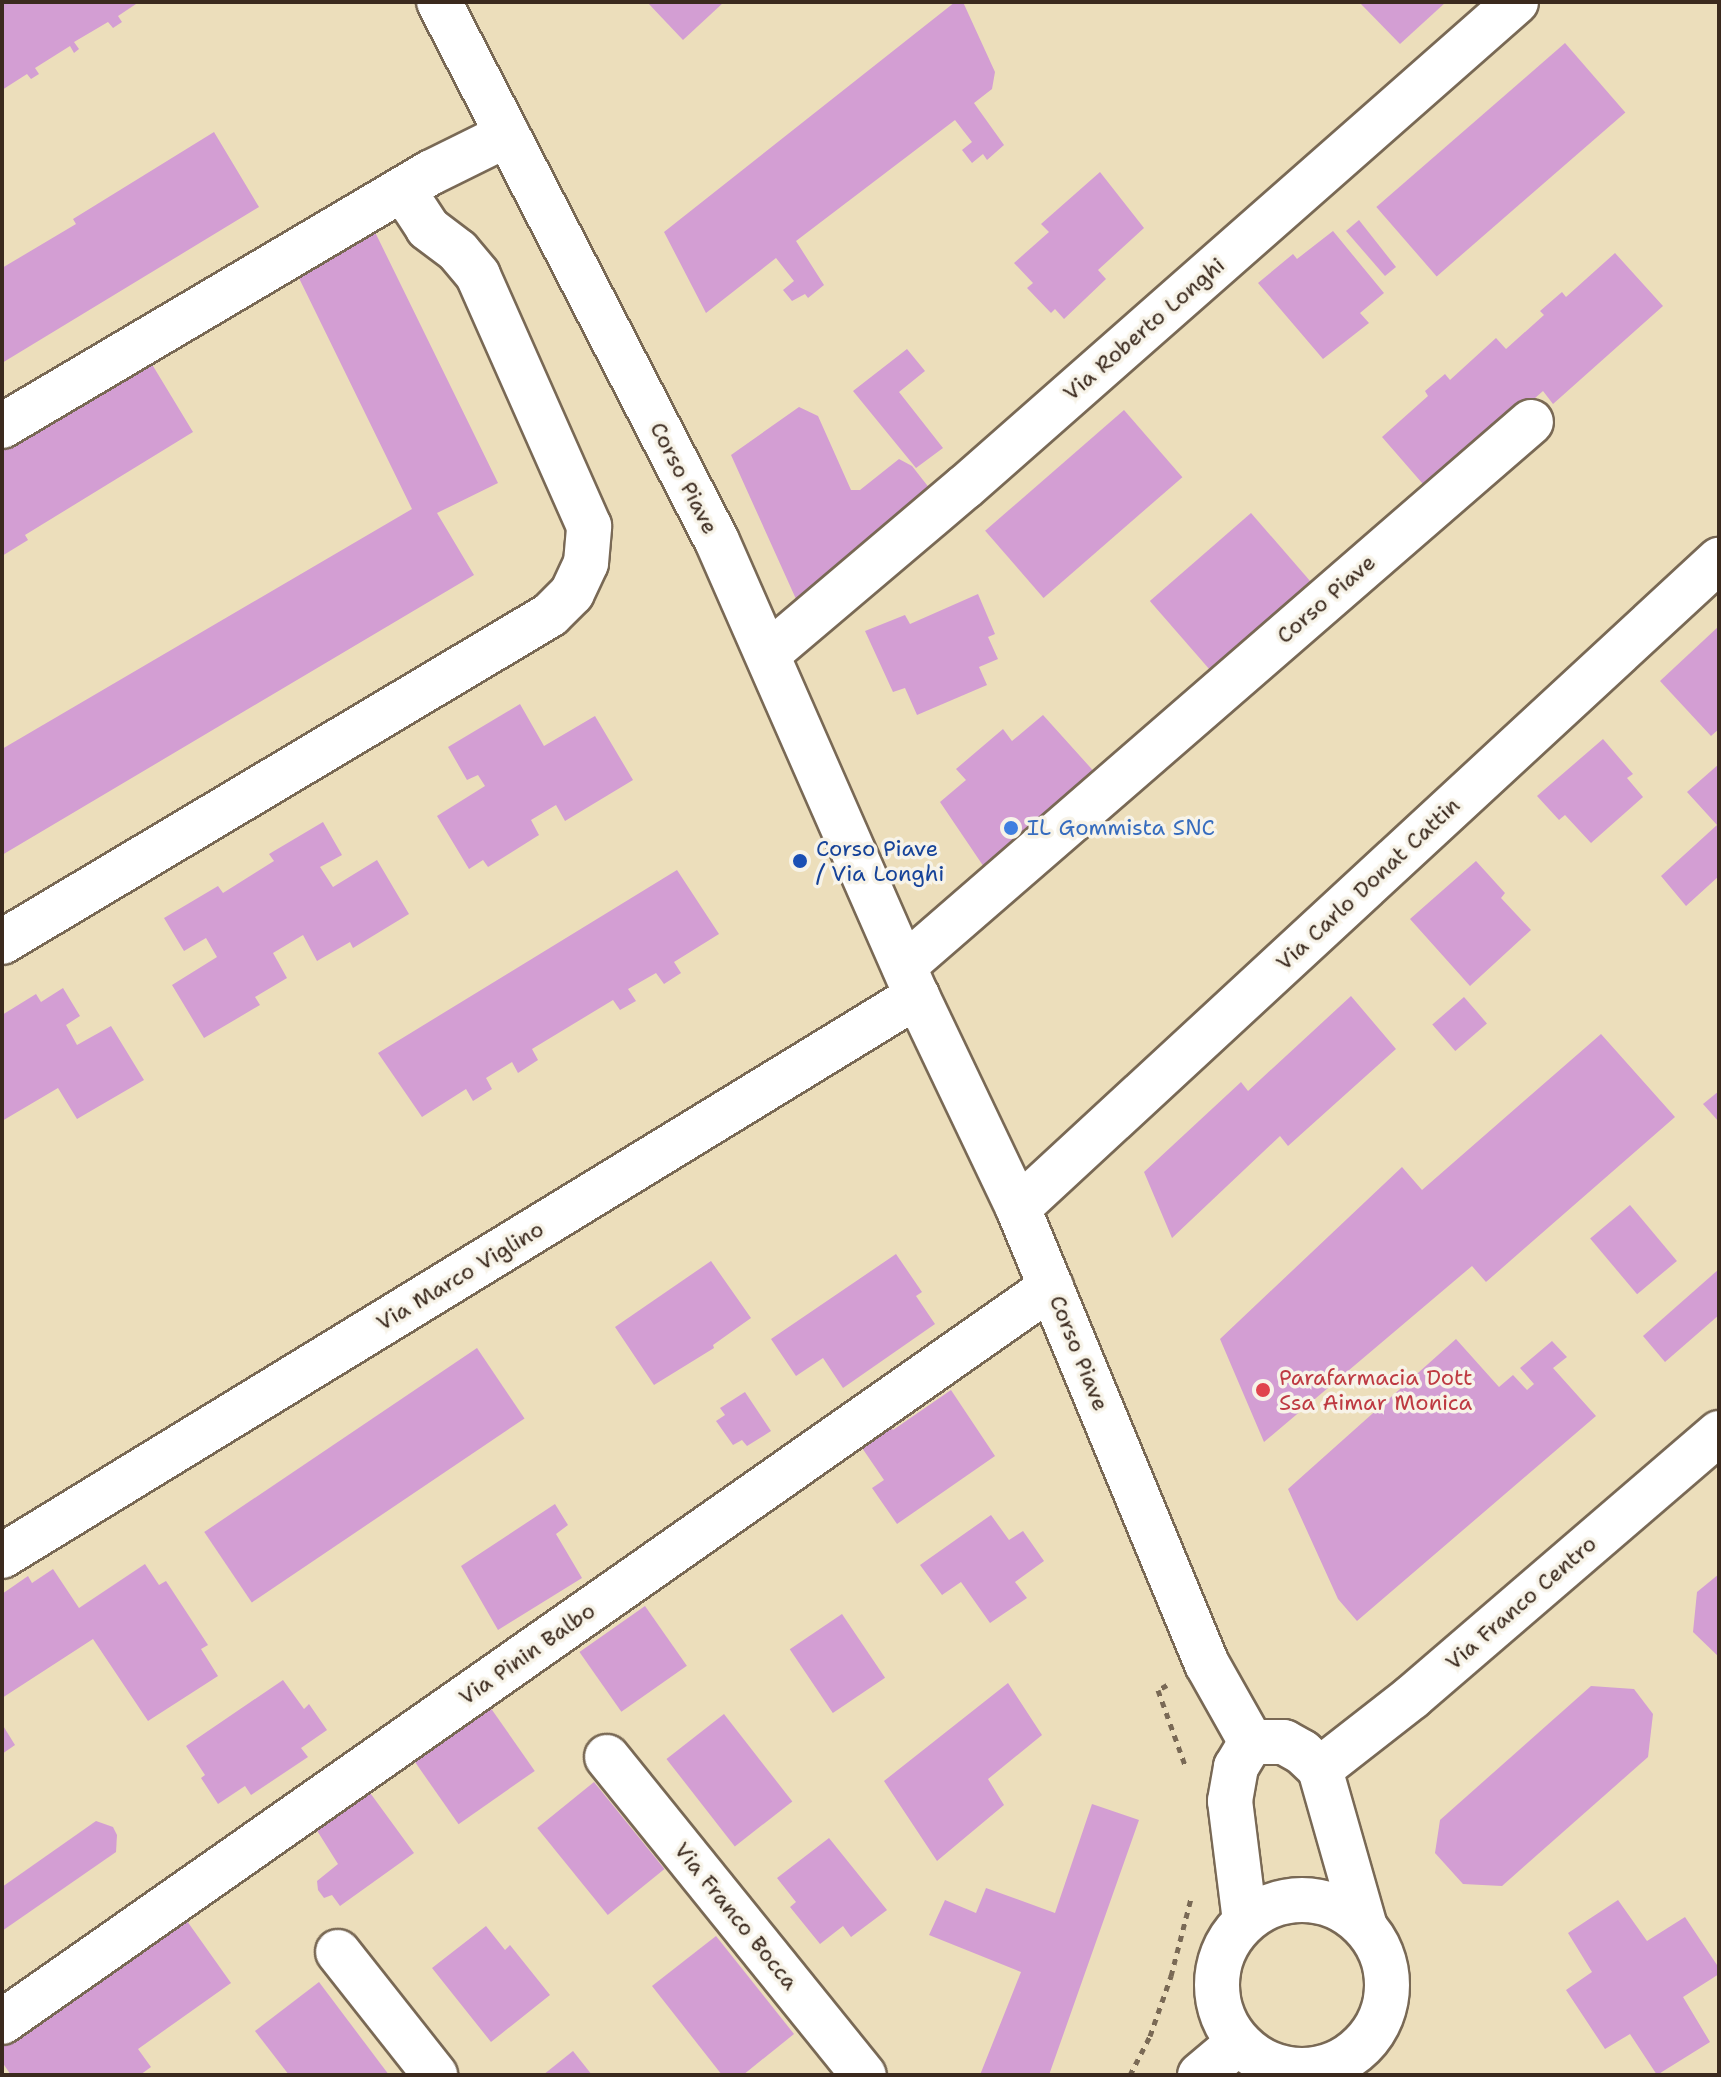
<!DOCTYPE html>
<html>
<head>
<meta charset="utf-8">
<style>
	body { margin:0 }
	#map { position:relative; width:1721px; height:2077px; overflow:hidden; background:#ecdebb; font-family:"Shantell Sans",sans-serif }
	div>[style] { position:absolute }
	[style*='--x'] { left:calc(var(--x)*1px); top:calc(var(--y)*1px); width:calc(var(--w)*1px); rotate:calc(var(--a)*1deg) }
	.building>* { inset:0; background:#d39ed3; transform-origin:0 0 }
	.path>* { height:5px; margin-top:-2.5px; transform-origin:0; background:repeating-linear-gradient(90deg,#796955 0 6px,transparent 0 12px) }
	.roads { filter:drop-shadow(2px 0 #796955) drop-shadow(-2px 0 #796955) drop-shadow(0 2px #796955) drop-shadow(0 -2px #796955) }
	.minor>* { height:44px; margin:-22px; padding:0 22px; transform-origin:22px; border-radius:22px; background:#fff }
	.minor>.ring { margin:-22px; padding:0; box-sizing:content-box; background:none; border:44px solid #fff; border-radius:50% }
	.dots>* { width:22px; height:22px; translate:-50% -50%; box-sizing:border-box; border:4px solid #f7f3e8; border-radius:50% }
	span { translate:-50% -50%; white-space:nowrap; text-align:center; line-height:1.15; -webkit-text-stroke:7px #f7f3e8; paint-order:stroke }
	.street-label { font-size:22px; color:#3b2a1e }
	.shop-label { font-size:22px; color:#366cbe }
	.left { translate:0 -50%; text-align:left }
	.transit-label { font-size:22px; color:#164399 }
	.health-label { font-size:22px; color:#be3a42 }
	.frame { position:absolute; inset:0; border:4px solid #3b2a1e; pointer-events:none }
</style>
</head>
<body>
<div id="map">
	<div class="building">
		<i style="clip-path:polygon(2px 2px,139px 2px,118px 16px,122px 22px,113px 28px,108px 22px,74px 42px,79px 49px,74px 53px,70px 46px,35px 68px,39px 74px,31px 79px,27px 74px,2px 90px)"></i>
		<i style="clip-path:polygon(647px 2px,724px 2px,683px 40px)"></i>
		<i style="clip-path:polygon(955px 2px,963px 2px,995px 72px,992px 89px,974px 103px,1004px 145px,987px 160px,983px 154px,972px 163px,962px 150px,972px 142px,955px 120px,796px 241px,824px 285px,808px 298px,805px 294px,792px 301px,783px 290px,794px 281px,776px 258px,706px 313px,664px 232px)"></i>
		<i style="clip-path:polygon(1359px 2px,1446px 2px,1400px 44px)"></i>
		<i style="left:1565px;top:43px;width:92px;height:250px;rotate:49deg"></i>
		<i style="clip-path:polygon(214px 132px,259px 207px,2px 363px,2px 268px,76px 224px,73px 219px)"></i>
		<i style="clip-path:polygon(1100px 172px,1144px 228px,1098px 270px,1106px 279px,1064px 319px,1055px 309px,1051px 313px,1027px 288px,1033px 283px,1014px 263px,1049px 232px,1041px 224px)"></i>
		<i style="clip-path:polygon(1359px 220px,1396px 267px,1385px 276px,1346px 231px)"></i>
		<i style="clip-path:polygon(374px 230px,498px 483px,437px 513px,474px 575px,2px 855px,2px 749px,412px 509px,295px 270px)"></i>
		<i style="clip-path:polygon(1333px 231px,1384px 293px,1360px 313px,1369px 323px,1323px 359px,1258px 283px,1293px 254px,1297px 259px)"></i>
		<i style="clip-path:polygon(1615px 253px,1663px 306px,1553px 404px,1543px 391px,1429px 491px,1382px 437px,1428px 396px,1425px 391px,1445px 374px,1450px 380px,1496px 338px,1506px 349px,1544px 315px,1540px 311px,1562px 292px,1566px 297px)"></i>
		<i style="clip-path:polygon(907px 349px,925px 371px,899px 392px,943px 448px,916px 468px,853px 391px)"></i>
		<i style="clip-path:polygon(150px 361px,193px 432px,25px 535px,28px 540px,2px 556px,2px 451px)"></i>
		<i style="clip-path:polygon(799px 407px,818px 416px,851px 490px,860px 490px,899px 459px,912px 466px,934px 494px,796px 599px,731px 455px)"></i>
		<i style="left:1124px;top:410px;width:89px;height:184px;rotate:49deg"></i>
		<i style="left:1251px;top:513px;width:95px;height:134px;rotate:49deg"></i>
		<i style="clip-path:polygon(978px 594px,995px 634px,988px 637px,998px 659px,979px 667px,987px 685px,917px 715px,905px 688px,893px 692px,865px 631px,905px 615px,910px 624px)"></i>
		<i style="clip-path:polygon(1719px 626px,1719px 729px,1711px 736px,1660px 681px)"></i>
		<i style="clip-path:polygon(520px 704px,544px 746px,595px 716px,633px 780px,565px 821px,556px 805px,531px 820px,539px 835px,488px 867px,483px 860px,469px 869px,437px 816px,485px 786px,478px 775px,467px 780px,448px 747px)"></i>
		<i style="clip-path:polygon(1043px 715px,1098px 776px,986px 870px,940px 802px,966px 780px,956px 769px,1003px 729px,1012px 741px)"></i>
		<i style="clip-path:polygon(1603px 739px,1633px 774px,1627px 778px,1643px 797px,1591px 843px,1565px 815px,1559px 820px,1537px 796px)"></i>
		<i style="clip-path:polygon(1719px 764px,1719px 876px,1686px 906px,1661px 876px,1717px 825px,1687px 792px)"></i>
		<i style="clip-path:polygon(323px 822px,342px 855px,320px 867px,333px 887px,377px 860px,409px 914px,353px 948px,350px 942px,317px 961px,303px 935px,273px 953px,287px 978px,255px 997px,260px 1005px,204px 1038px,172px 985px,217px 957px,206px 938px,184px 951px,164px 918px,218px 886px,223px 893px,274px 861px,269px 854px)"></i>
		<i style="clip-path:polygon(1476px 861px,1505px 893px,1501px 898px,1531px 930px,1470px 986px,1410px 919px)"></i>
		<i style="clip-path:polygon(677px 870px,719px 934px,674px 962px,681px 973px,664px 984px,656px 973px,628px 989px,636px 1001px,620px 1010px,613px 1000px,532px 1049px,538px 1060px,518px 1073px,512px 1062px,486px 1078px,492px 1089px,473px 1101px,466px 1089px,422px 1117px,378px 1053px)"></i>
		<i style="clip-path:polygon(63px 988px,80px 1016px,66px 1025px,77px 1045px,111px 1026px,144px 1080px,77px 1119px,58px 1088px,2px 1121px,2px 1015px,36px 994px,41px 1002px)"></i>
		<i style="clip-path:polygon(1351px 996px,1396px 1049px,1288px 1146px,1280px 1136px,1172px 1238px,1144px 1172px,1241px 1082px,1248px 1091px)"></i>
		<i style="left:1464px;top:997px;width:35px;height:42px;rotate:49deg"></i>
		<i style="clip-path:polygon(1601px 1034px,1675px 1117px,1486px 1282px,1472px 1266px,1264px 1442px,1220px 1339px,1402px 1167px,1422px 1190px)"></i>
		<i style="clip-path:polygon(1719px 1091px,1719px 1122px,1703px 1104px)"></i>
		<i style="left:1630px;top:1205px;width:73px;height:52px;rotate:50deg"></i>
		<i style="clip-path:polygon(896px 1254px,922px 1292px,916px 1296px,935px 1324px,843px 1388px,823px 1358px,796px 1376px,771px 1339px)"></i>
		<i style="clip-path:polygon(711px 1261px,751px 1318px,713px 1345px,714px 1348px,654px 1385px,615px 1327px)"></i>
		<i style="clip-path:polygon(1719px 1269px,1719px 1315px,1665px 1362px,1643px 1336px)"></i>
		<i style="clip-path:polygon(1456px 1339px,1499px 1387px,1513px 1375px,1527px 1390px,1534px 1384px,1520px 1368px,1552px 1341px,1567px 1357px,1553px 1368px,1596px 1416px,1357px 1621px,1338px 1599px,1288px 1489px)"></i>
		<i style="left:477px;top:1348px;width:85px;height:329px;rotate:56deg"></i>
		<i style="clip-path:polygon(951px 1390px,995px 1456px,897px 1524px,872px 1488px,884px 1480px,858px 1442px,887px 1421px,893px 1430px)"></i>
		<i style="clip-path:polygon(745px 1392px,771px 1431px,747px 1446px,742px 1440px,733px 1445px,716px 1421px,725px 1415px,720px 1408px)"></i>
		<i style="clip-path:polygon(555px 1504px,568px 1525px,556px 1534px,582px 1578px,498px 1630px,461px 1566px)"></i>
		<i style="clip-path:polygon(991px 1515px,1009px 1540px,1023px 1531px,1044px 1561px,1015px 1582px,1027px 1598px,990px 1623px,961px 1582px,942px 1595px,920px 1565px)"></i>
		<i style="clip-path:polygon(145px 1564px,159px 1585px,166px 1581px,208px 1645px,201px 1649px,218px 1676px,148px 1721px,93px 1639px,2px 1698px,2px 1594px,28px 1576px,32px 1583px,53px 1569px,79px 1608px)"></i>
		<i style="clip-path:polygon(1719px 1574px,1719px 1657px,1693px 1632px,1697px 1592px)"></i>
		<i style="left:645px;top:1606px;width:73px;height:80px;rotate:55deg"></i>
		<i style="left:842px;top:1614px;width:77px;height:63px;rotate:56deg"></i>
		<i style="clip-path:polygon(283px 1680px,304px 1709px,309px 1704px,327px 1730px,301px 1748px,308px 1757px,251px 1795px,245px 1786px,218px 1804px,201px 1778px,205px 1775px,186px 1746px)"></i>
		<i style="clip-path:polygon(1008px 1683px,1042px 1735px,988px 1779px,1004px 1805px,937px 1861px,884px 1781px)"></i>
		<i style="clip-path:polygon(1591px 1686px,1634px 1689px,1653px 1714px,1648px 1757px,1502px 1886px,1463px 1884px,1435px 1853px,1440px 1820px)"></i>
		<i style="left:490px;top:1707px;width:78px;height:93px;rotate:55deg"></i>
		<i style="left:724px;top:1714px;width:111px;height:73px;rotate:52deg"></i>
		<i style="clip-path:polygon(2px 1724px,15px 1745px,2px 1754px)"></i>
		<i style="left:594px;top:1782px;width:112px;height:73px;rotate:51deg"></i>
		<i style="clip-path:polygon(368px 1790px,414px 1853px,340px 1906px,332px 1895px,324px 1898px,318px 1890px,317px 1881px,338px 1864px,316px 1829px)"></i>
		<i style="clip-path:polygon(1092px 1804px,1139px 1820px,1049px 2075px,980px 2075px,1021px 1972px,929px 1935px,945px 1900px,976px 1913px,986px 1888px,1055px 1913px)"></i>
		<i style="clip-path:polygon(96px 1821px,113px 1827px,117px 1835px,116px 1852px,2px 1931px,2px 1887px)"></i>
		<i style="clip-path:polygon(829px 1838px,887px 1910px,851px 1937px,843px 1926px,820px 1944px,790px 1907px,796px 1902px,777px 1878px)"></i>
		<i style="clip-path:polygon(1618px 1900px,1647px 1941px,1685px 1917px,1719px 1968px,1719px 1974px,1683px 1997px,1710px 2042px,1657px 2075px,1630px 2034px,1605px 2049px,1566px 1990px,1592px 1972px,1568px 1933px)"></i>
		<i style="clip-path:polygon(187px 1921px,231px 1983px,138px 2049px,151px 2067px,140px 2075px,11px 2075px,2px 2062px,2px 2030px,85px 1974px,93px 1986px)"></i>
		<i style="clip-path:polygon(486px 1926px,505px 1950px,510px 1945px,550px 1995px,491px 2042px,432px 1968px)"></i>
		<i style="clip-path:polygon(716px 1936px,794px 2034px,743px 2075px,722px 2075px,652px 1986px)"></i>
		<i style="clip-path:polygon(319px 1982px,389px 2075px,289px 2075px,255px 2031px)"></i>
		<i style="clip-path:polygon(573px 2051px,592px 2075px,543px 2075px)"></i>
	</div>
	<div class="path">
		<i style="--x:1167;--y:1685;--w:10;--a:151"></i>
		<i style="--x:1158;--y:1690;--w:80;--a:70.2"></i>
		<i style="--x:1130;--y:2075;--w:44;--a:-62.9"></i>
		<i style="--x:1150;--y:2036;--w:64;--a:-70.7"></i>
		<i style="--x:1171;--y:1976;--w:81;--a:-75.6"></i>
	</div>
	<div class="roads">
		<div class="minor">
			<i style="--x:439;--y:2;--w:606;--a:62.72"></i>
			<i style="--x:717;--y:541;--w:497;--a:66.3"></i>
			<i style="--x:917;--y:996;--w:235;--a:64.5"></i>
			<i style="--x:1018;--y:1208;--w:494;--a:67.5"></i>
			<i style="--x:1207;--y:1664;--w:90;--a:60.6"></i>
			<i style="--x:2;--y:426;--w:499;--a:-30.6"></i>
			<i style="--x:432;--y:172;--w:84;--a:-26.3"></i>
			<i style="--x:769;--y:653;--w:257;--a:-40.3"></i>
			<i style="--x:965;--y:487;--w:734;--a:-41.35"></i>
			<i style="--x:2;--y:942;--w:638;--a:-30.83"></i>
			<i style="--x:550;--y:615;--w:31;--a:-45"></i>
			<i style="--x:572;--y:593;--w:33;--a:-65"></i>
			<i style="--x:586;--y:563;--w:37;--a:-85"></i>
			<i style="--x:589;--y:526;--w:274;--a:-113.9"></i>
			<i style="--x:478;--y:275;--w:31;--a:-130"></i>
			<i style="--x:458;--y:251;--w:38;--a:-143"></i>
			<i style="--x:428;--y:228;--w:45;--a:-123.3"></i>
			<i style="--x:904;--y:966;--w:830;--a:-40.95"></i>
			<i style="--x:1018;--y:1208;--w:955;--a:-42.75"></i>
			<i style="--x:2;--y:1556;--w:1073;--a:-31.47"></i>
			<i style="--x:1251;--y:1742;--w:33;--a:0"></i>
			<i style="--x:1284;--y:1742;--w:21;--a:29"></i>
			<i style="--x:1302;--y:1752;--w:25;--a:43"></i>
			<i style="--x:1320;--y:1769;--w:164;--a:74.1"></i>
			<i style="--x:607;--y:1757;--w:409;--a:51.1"></i>
			<i style="--x:1320;--y:1769;--w:117;--a:-38"></i>
			<i style="--x:1412;--y:1697;--w:405;--a:-40.7"></i>
			<i class="ring" style="left:1217px;top:1900px;width:126px;height:126px"></i>
			<i style="--x:1245;--y:1921;--w:121;--a:-97.1"></i>
			<i style="--x:1230;--y:1801;--w:35;--a:-80"></i>
			<i style="--x:1236;--y:1767;--w:29;--a:-59"></i>
			<i style="--x:338;--y:1952;--w:157;--a:51.7"></i>
			<i style="--x:2;--y:2022;--w:1281;--a:-35.02"></i>
			<i style="--x:1200;--y:2075;--w:50;--a:-40.1"></i>
		</div>
	</div>
	<div class="dots">
		<i style="left:1011px;top:828px;background:#3f7fe0"></i>
		<i style="left:800px;top:861px;background:#1a4fb4"></i>
		<i style="left:1263px;top:1390px;background:#e0444e"></i>
	</div>
	<div class="street-label">
		<span style="left:1144px;top:329px;rotate:-41deg">Via Roberto Longhi</span>
		<span style="left:684px;top:478px;rotate:63deg">Corso Piave</span>
		<span style="left:1326px;top:599px;rotate:-41deg">Corso Piave</span>
		<span style="left:1368px;top:884px;rotate:-43deg">Via Carlo Donat Cattin</span>
		<span style="left:460px;top:1276px;rotate:-31deg">Via Marco Viglino</span>
		<span style="left:1079px;top:1353px;rotate:68deg">Corso Piave</span>
		<span style="left:1521px;top:1603px;rotate:-41deg">Via Franco Centro</span>
		<span style="left:527px;top:1654px;rotate:-35deg">Via Pinin Balbo</span>
		<span style="left:736px;top:1916px;rotate:51deg">Via Franco Bocca</span>
	</div>
	<div class="shop-label">
		<span class="left" style="left:1027px;top:828px">IL Gommista SNC</span>
	</div>
	<div class="transit-label">
		<span class="left" style="left:816px;top:861px">Corso Piave<br>/ Via Longhi</span>
	</div>
	<div class="health-label">
		<span class="left" style="left:1279px;top:1390px">Parafarmacia Dott<br>Ssa Aimar Monica</span>
	</div>
	<div class="frame"></div>
</div>
</body>
</html>
